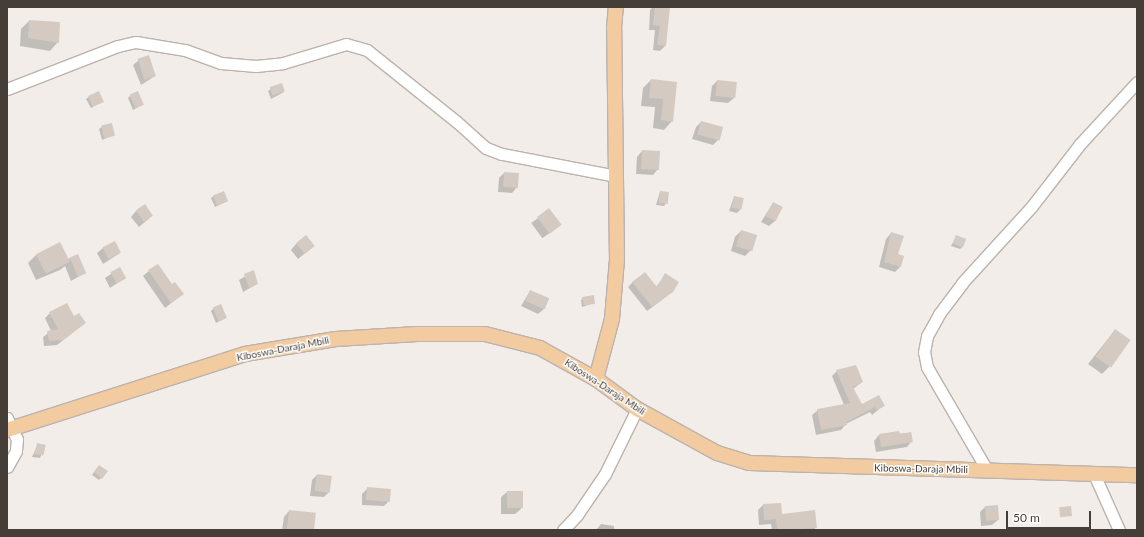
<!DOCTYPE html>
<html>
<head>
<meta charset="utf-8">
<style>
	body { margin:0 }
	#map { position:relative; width:1144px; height:537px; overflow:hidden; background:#f2ede8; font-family:Lato,sans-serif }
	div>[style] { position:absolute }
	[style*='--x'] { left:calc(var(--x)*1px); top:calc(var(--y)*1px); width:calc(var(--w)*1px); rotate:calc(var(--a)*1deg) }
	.shadow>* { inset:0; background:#0003; transform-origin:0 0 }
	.building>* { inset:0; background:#d5cac2; transform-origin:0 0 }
	.roads { filter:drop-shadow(1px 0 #bcb3ac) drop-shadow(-1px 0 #bcb3ac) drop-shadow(0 1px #bcb3ac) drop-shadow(0 -1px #bcb3ac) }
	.minor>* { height:11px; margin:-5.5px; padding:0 5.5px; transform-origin:5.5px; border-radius:5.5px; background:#fff }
	.major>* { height:14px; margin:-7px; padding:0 7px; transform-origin:7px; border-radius:7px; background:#f2cba1 }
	span { translate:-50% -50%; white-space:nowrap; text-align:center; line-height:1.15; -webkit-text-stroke:3px #fff; paint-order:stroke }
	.street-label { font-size:10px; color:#443d38 }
	.frame { position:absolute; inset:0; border:8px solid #443d38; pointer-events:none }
	.scale { position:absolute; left:1006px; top:511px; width:85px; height:18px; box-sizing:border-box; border:2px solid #443d38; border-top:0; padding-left:5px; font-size:12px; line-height:14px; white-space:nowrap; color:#443d38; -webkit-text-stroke:3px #fff; paint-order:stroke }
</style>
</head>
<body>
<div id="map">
	<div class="shadow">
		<i style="clip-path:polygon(653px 7px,669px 7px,665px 46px,660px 51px,653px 50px,655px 30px,649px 30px,650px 10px)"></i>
		<i style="clip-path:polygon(29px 21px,58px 42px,50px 51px,20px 46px,21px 29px)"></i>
		<i style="clip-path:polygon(139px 60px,155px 76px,141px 85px,133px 65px)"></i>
		<i style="clip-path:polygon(651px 80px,676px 83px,672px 121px,664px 130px,653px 128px,655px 107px,641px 106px,643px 88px)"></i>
		<i style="clip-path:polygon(717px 81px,734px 98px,728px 103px,710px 101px,712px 86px)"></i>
		<i style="clip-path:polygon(271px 89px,284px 92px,271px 99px,268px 91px)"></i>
		<i style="clip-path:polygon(130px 96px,142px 105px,133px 110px,128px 98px)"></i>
		<i style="clip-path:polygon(89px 97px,103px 101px,91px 108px,86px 99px)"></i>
		<i style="clip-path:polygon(701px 122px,718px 140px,713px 145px,692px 139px,696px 127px)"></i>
		<i style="clip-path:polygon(102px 127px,114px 135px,102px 140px,99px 129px)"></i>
		<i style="clip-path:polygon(642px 151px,658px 169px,653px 175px,636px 174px,637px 157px)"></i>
		<i style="clip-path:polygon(504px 173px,517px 187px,512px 193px,498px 192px,499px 178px)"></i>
		<i style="clip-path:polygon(660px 192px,666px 203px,664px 206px,656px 205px)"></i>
		<i style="clip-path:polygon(214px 196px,227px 201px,215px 207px,211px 198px)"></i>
		<i style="clip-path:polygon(734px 197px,740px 210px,737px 213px,729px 211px)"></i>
		<i style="clip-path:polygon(773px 203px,775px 221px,769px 226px,761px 222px)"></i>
		<i style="left:549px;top:210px;width:19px;height:22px;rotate:54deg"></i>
		<i style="clip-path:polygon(136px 211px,152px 216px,139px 227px,131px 217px)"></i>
		<i style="clip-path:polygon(741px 231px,751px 250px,745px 256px,731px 251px,735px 237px)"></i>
		<i style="clip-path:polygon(891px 233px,900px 267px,895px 272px,879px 267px,886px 239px)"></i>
		<i style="clip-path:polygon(957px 236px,962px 247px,960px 249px,951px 246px)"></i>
		<i style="clip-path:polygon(60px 243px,68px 260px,70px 258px,85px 273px,71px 281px,65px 266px,60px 270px,36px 280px,28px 263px,36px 255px)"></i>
		<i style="clip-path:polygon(296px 244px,314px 246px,298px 259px,291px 250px)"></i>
		<i style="clip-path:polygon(103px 248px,120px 253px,103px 264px,97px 253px)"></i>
		<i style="clip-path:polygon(120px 268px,125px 278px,110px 288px,105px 278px)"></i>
		<i style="clip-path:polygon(149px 271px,172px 286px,183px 294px,165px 308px,143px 276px)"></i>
		<i style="clip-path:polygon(253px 272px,257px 284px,243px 292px,239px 280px)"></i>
		<i style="clip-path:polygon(665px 275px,667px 296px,647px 311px,628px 287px,633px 282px,656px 287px)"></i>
		<i style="clip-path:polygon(530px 291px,544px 309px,538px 314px,521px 306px)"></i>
		<i style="clip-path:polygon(583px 298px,594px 303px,582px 307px,581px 300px)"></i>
		<i style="clip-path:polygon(214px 308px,226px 318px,216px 323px,211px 311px)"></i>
		<i style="clip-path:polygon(50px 313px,73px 318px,85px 323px,57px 345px,44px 346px,43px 337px,51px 331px,45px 318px)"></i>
		<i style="clip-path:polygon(1115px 330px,1110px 366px,1102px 374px,1088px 364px)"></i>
		<i style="clip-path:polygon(837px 371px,862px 382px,853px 389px,861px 406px,884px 405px,872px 415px,870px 412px,846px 424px,841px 430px,816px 435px,812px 415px,818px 410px,844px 405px,832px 376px)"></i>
		<i style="clip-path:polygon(911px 433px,912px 441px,907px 447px,876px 452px,874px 441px,879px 435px)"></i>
		<i style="clip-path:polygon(38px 444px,45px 446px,40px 458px,32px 457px)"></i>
		<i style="clip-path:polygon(97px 468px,101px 478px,99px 480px,92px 475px)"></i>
		<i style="clip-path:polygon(317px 475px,329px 492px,324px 497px,310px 496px,312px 480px)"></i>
		<i style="clip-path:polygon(368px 488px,389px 501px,384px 506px,362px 505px,362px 494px)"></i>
		<i style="clip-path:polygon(507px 492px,522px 492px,521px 509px,515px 514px,501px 514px,501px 497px)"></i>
		<i style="clip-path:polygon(763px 505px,781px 515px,814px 511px,815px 530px,772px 530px,771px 524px,759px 525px,758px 510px)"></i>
		<i style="clip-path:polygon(985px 507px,998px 520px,992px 525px,981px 526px,980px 512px)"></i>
		<i style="clip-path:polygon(289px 511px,315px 514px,313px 530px,282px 530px,284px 517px)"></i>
		<i style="clip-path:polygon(601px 524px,614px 526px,614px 530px,596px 530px)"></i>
	</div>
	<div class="building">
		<i style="clip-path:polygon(655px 7px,670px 7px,666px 46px,657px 45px,660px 26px,653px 25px)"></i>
		<i style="clip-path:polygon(29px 20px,60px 22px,59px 43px,28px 38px)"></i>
		<i style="left:149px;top:55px;width:22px;height:12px;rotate:72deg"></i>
		<i style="clip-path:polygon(651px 79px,677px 82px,673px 122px,661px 120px,663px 99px,649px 98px)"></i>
		<i style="left:717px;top:80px;width:20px;height:16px;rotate:6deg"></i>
		<i style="left:282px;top:83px;width:9px;height:13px;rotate:72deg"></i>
		<i style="left:99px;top:91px;width:12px;height:12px;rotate:66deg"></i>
		<i style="left:138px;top:91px;width:15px;height:9px;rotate:67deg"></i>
		<i style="left:701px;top:121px;width:23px;height:14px;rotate:15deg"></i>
		<i style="left:112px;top:123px;width:13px;height:11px;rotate:77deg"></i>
		<i style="left:642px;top:150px;width:18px;height:19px;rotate:3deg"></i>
		<i style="left:504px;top:172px;width:15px;height:15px;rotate:4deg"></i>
		<i style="left:224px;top:191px;width:11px;height:12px;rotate:68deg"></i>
		<i style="left:660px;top:191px;width:9px;height:12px;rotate:6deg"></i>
		<i style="left:734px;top:196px;width:10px;height:12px;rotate:11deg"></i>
		<i style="left:773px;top:202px;width:11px;height:16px;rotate:27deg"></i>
		<i style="left:145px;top:204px;width:14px;height:11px;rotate:56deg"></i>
		<i style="left:549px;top:208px;width:21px;height:15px;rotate:53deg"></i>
		<i style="left:741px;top:230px;width:17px;height:17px;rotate:17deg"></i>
		<i style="clip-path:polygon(891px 232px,904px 236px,898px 254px,904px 256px,901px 267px,884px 262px)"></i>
		<i style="left:306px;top:235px;width:14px;height:13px;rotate:51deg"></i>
		<i style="left:956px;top:235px;width:11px;height:9px;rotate:22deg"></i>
		<i style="left:115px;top:241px;width:13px;height:14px;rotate:63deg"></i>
		<i style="left:60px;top:242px;width:22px;height:27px;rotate:63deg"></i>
		<i style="left:78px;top:254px;width:21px;height:9px;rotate:67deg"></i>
		<i style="clip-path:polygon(158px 264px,172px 284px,175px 282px,184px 294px,171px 303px,148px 270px)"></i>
		<i style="left:120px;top:267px;width:13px;height:11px;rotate:61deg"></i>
		<i style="clip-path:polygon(254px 270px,258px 284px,249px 288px,244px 274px)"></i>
		<i style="clip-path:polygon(645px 272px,657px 287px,665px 273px,679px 282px,673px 292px,652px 307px,632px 282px)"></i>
		<i style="left:530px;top:290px;width:21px;height:12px;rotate:23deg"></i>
		<i style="clip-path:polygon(594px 295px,595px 304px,584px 305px,582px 297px)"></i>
		<i style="clip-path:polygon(67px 303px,74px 316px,79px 313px,86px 323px,63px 340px,49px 341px,47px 331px,58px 329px,49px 312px)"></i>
		<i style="left:221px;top:304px;width:15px;height:9px;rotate:67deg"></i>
		<i style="left:1115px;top:329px;width:19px;height:34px;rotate:35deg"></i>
		<i style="clip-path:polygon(856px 365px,863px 382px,853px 387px,862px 404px,879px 395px,885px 406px,877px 410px,875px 407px,847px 422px,847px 425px,821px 430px,817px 409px,850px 403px,836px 370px)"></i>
		<i style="clip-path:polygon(899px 431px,900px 434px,911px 432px,913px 442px,881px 447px,879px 434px)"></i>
		<i style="left:37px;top:443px;width:9px;height:11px;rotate:13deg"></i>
		<i style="clip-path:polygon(99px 465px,108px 471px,102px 479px,94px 472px)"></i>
		<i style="left:317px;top:474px;width:15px;height:17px;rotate:8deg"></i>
		<i style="left:367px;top:487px;width:24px;height:13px;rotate:5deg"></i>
		<i style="left:507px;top:491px;width:16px;height:17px"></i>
		<i style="clip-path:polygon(781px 503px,782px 514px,815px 510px,817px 528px,777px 530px,776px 519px,764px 520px,763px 504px)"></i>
		<i style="left:998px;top:505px;width:15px;height:13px;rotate:86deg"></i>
		<i style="left:1071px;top:506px;width:10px;height:12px;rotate:84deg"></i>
		<i style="left:289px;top:510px;width:27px;height:19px;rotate:6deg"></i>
	</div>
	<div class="roads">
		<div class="minor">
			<i style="--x:7;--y:89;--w:119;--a:-21.2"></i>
			<i style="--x:118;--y:46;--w:18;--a:-13"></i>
			<i style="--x:136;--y:42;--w:50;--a:9.3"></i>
			<i style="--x:185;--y:50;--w:38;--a:20"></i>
			<i style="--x:221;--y:63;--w:35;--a:5"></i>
			<i style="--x:256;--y:66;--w:27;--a:-6"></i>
			<i style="--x:283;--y:63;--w:66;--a:-16.8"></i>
			<i style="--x:346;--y:44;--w:22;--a:16"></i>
			<i style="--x:367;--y:50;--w:115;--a:38.7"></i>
			<i style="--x:457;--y:122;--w:39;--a:42"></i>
			<i style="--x:486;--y:148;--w:17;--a:21"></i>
			<i style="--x:502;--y:154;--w:116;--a:10.9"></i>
			<i style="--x:7;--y:418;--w:23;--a:65"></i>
			<i style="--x:17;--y:439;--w:12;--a:95"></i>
			<i style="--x:16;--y:451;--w:18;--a:119"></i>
			<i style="--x:987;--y:470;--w:119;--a:-120.2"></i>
			<i style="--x:927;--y:367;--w:15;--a:-101"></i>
			<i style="--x:924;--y:352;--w:16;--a:-79"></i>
			<i style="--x:927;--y:336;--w:25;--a:-61"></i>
			<i style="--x:939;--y:314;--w:39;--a:-53"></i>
			<i style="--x:962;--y:283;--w:104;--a:-47.7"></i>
			<i style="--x:1032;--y:206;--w:78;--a:-52.3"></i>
			<i style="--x:1080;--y:144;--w:84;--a:-47.4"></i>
			<i style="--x:1094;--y:474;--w:61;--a:65.9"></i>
			<i style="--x:563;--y:530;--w:21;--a:-47"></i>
			<i style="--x:577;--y:515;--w:50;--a:-55.7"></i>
			<i style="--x:605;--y:474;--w:72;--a:-63.8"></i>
		</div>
		<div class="major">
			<i style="--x:596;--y:379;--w:62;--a:-75.1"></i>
			<i style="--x:612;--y:319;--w:59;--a:-85.2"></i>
			<i style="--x:617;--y:260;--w:232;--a:-90.7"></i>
			<i style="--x:614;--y:28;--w:21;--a:-85"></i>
			<i style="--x:7;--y:430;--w:250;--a:-17.7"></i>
			<i style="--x:245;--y:354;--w:92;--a:-9.4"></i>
			<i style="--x:336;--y:339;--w:81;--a:-3.5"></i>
			<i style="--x:417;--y:334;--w:68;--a:0"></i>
			<i style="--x:485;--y:334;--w:57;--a:14.3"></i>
			<i style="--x:540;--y:348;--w:64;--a:29"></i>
			<i style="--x:596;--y:379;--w:51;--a:36.2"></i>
			<i style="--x:637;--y:409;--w:91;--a:28.8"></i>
			<i style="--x:717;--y:453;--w:34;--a:17"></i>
			<i style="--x:749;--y:463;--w:388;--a:1.8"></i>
		</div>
	</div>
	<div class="street-label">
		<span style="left:283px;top:349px;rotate:-11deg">Kiboswa-Daraja Mbili</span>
		<span style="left:605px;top:387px;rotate:33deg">Kiboswa-Daraja Mbili</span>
		<span style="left:921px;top:469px;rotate:1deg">Kiboswa-Daraja Mbili</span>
	</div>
	<div class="frame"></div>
	<div class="scale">50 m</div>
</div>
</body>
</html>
